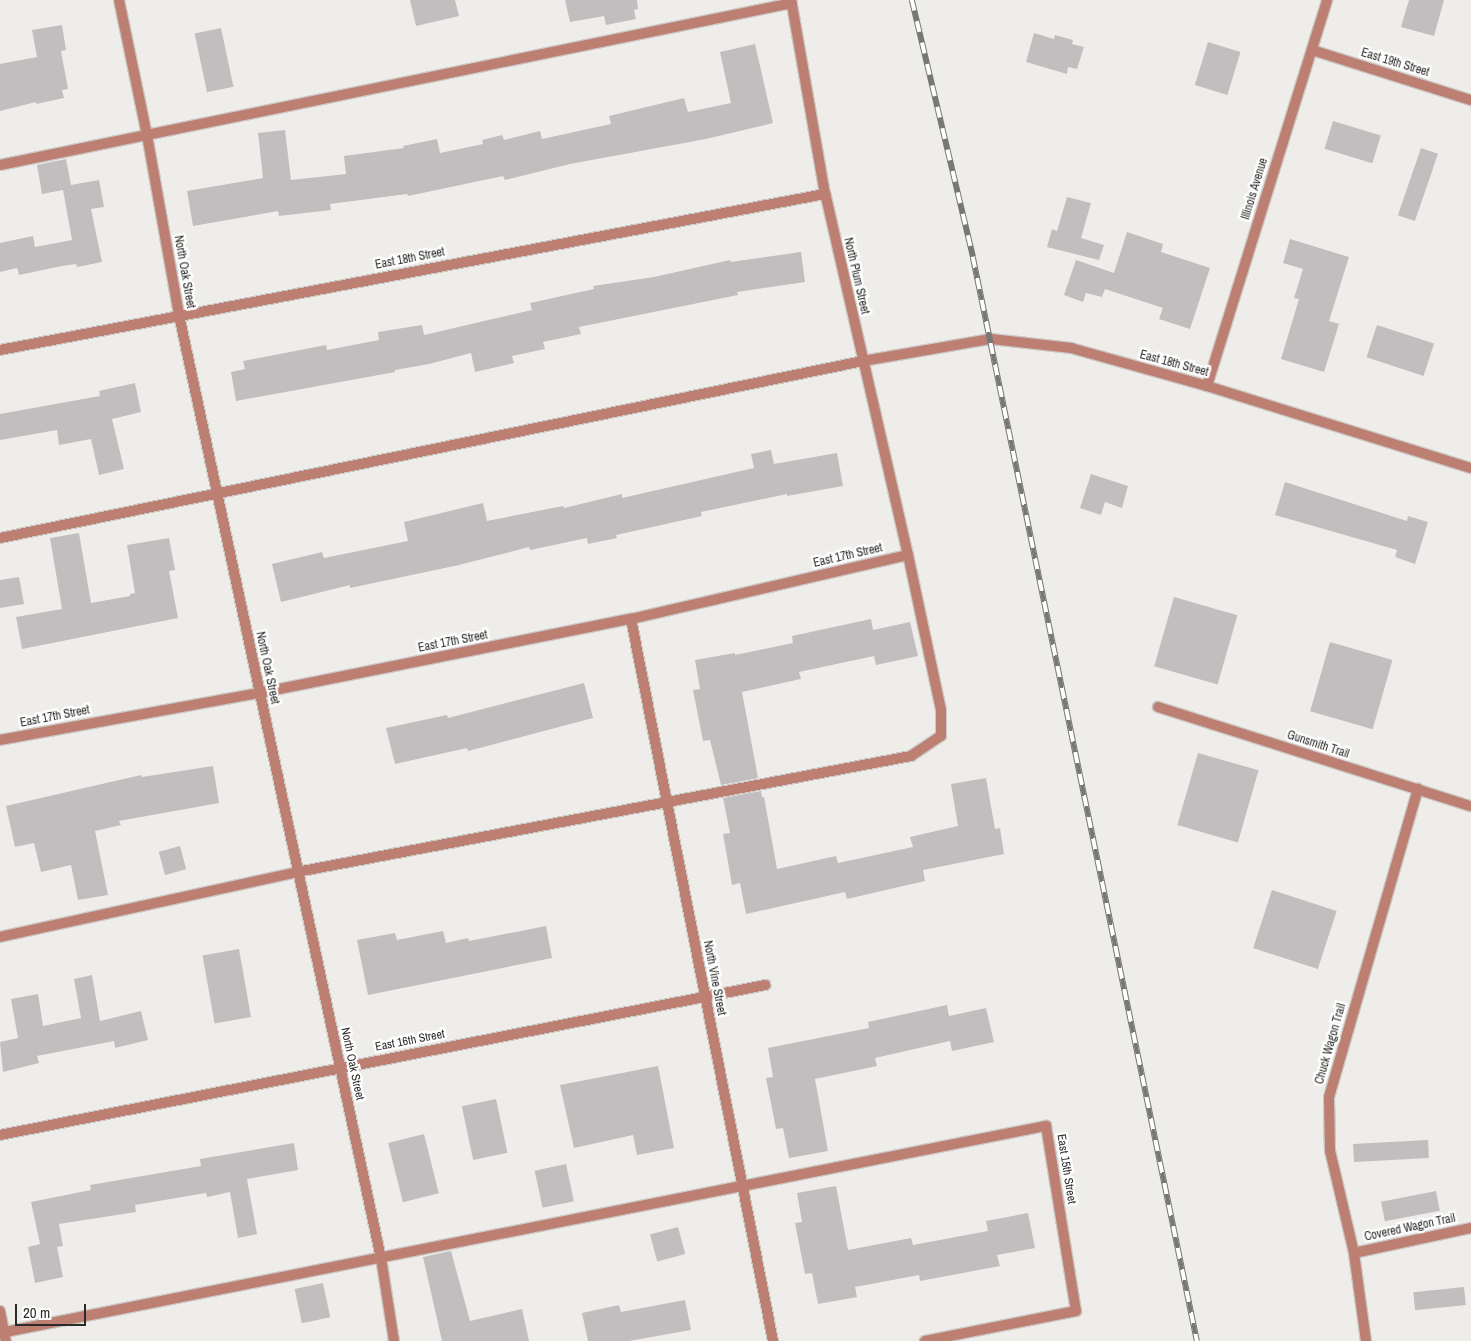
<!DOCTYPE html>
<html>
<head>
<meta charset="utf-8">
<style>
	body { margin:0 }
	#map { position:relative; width:1471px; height:1341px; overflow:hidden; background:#efedea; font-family:"Archivo Narrow",sans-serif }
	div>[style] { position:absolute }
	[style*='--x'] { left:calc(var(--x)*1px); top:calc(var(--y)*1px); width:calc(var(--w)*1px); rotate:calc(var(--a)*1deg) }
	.building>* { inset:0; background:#c2bebf; transform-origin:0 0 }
	.roads { filter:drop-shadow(1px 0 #cccac7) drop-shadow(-1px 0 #cccac7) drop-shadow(0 1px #cccac7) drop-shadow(0 -1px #cccac7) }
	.lane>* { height:10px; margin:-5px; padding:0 5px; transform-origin:5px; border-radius:5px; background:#be7f73 }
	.street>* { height:10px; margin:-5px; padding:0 5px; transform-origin:5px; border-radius:5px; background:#be7f73 }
	.rail>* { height:5.5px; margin-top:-2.75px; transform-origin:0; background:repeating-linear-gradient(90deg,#fff 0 11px,#777775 0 22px); box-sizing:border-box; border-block:1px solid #777775 }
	span { translate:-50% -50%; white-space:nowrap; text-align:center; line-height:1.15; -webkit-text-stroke:4.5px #fff; paint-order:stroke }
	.street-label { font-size:12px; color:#2b2b2a }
	.scale { position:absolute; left:15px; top:1304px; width:71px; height:22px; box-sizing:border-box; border:2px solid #2b2b2a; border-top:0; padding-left:6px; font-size:15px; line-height:18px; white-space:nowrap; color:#2b2b2a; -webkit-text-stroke:4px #fff; paint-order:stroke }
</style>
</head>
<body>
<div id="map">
	<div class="building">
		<i style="clip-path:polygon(410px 0,455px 0,459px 16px,416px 26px)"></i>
		<i style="clip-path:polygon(565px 0,637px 0,638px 9px,634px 10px,636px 19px,606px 25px,604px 16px,570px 22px)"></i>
		<i style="clip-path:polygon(1409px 0,1444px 0,1434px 36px,1401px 27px)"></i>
		<i style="clip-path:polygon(62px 25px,66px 50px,61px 51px,68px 89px,62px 90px,64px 98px,36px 104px,36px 102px,0 111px,0 64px,37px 57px,32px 30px)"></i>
		<i style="left:221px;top:28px;width:60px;height:27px;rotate:78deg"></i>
		<i style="clip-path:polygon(1034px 33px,1054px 39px,1055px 35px,1073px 40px,1072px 44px,1084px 47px,1077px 69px,1068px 67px,1067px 74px,1026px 62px)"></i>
		<i style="left:1208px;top:42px;width:34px;height:45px;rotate:17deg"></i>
		<i style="clip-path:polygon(755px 44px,773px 123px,706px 139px,570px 164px,505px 180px,503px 176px,408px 196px,407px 194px,330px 204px,331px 210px,279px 216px,278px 211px,193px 226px,187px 191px,263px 178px,258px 133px,285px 130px,291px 180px,346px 174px,344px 156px,404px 148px,403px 146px,437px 139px,440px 153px,483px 144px,482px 140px,502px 135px,504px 140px,540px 131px,542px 139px,611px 124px,609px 116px,684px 98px,688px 112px,731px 103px,720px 52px)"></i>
		<i style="left:1333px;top:121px;width:50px;height:29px;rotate:17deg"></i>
		<i style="left:1421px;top:148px;width:18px;height:71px;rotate:19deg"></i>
		<i style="clip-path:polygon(66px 159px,71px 185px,99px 180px,104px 207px,91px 209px,102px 262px,77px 267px,76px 264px,62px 266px,19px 275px,17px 268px,0 272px,0 243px,33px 236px,35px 247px,72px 240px,63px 190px,42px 194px,37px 165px)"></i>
		<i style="clip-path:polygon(1067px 197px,1091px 203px,1081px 238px,1104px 245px,1099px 260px,1047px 247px,1052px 229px,1057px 231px)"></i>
		<i style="clip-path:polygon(1127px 232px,1163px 244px,1161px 252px,1210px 268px,1190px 329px,1159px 319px,1163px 308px,1105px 289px,1102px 297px,1086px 293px,1083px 302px,1064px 295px,1076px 260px,1114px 273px)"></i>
		<i style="clip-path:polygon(1290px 239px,1349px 257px,1329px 321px,1339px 324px,1324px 372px,1281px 359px,1299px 299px,1294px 298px,1303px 269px,1283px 263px)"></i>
		<i style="clip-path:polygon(801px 252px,805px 282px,737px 292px,738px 295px,579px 327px,581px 334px,543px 342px,545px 349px,512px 356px,514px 363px,475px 372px,471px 353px,429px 364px,395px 370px,395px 372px,236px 401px,231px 372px,245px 369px,243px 361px,326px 345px,327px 350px,379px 340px,378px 332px,422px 325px,424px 335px,532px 310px,530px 303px,594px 289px,593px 286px,654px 277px,730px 260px,731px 262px)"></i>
		<i style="left:1377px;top:325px;width:60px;height:34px;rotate:18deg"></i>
		<i style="clip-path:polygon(135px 383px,141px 412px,112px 419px,124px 469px,99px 475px,91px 439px,59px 445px,57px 430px,0 440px,0 414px,100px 396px,99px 391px)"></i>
		<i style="clip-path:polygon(771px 450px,774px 464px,837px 453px,843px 486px,787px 496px,787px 494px,701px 512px,702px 516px,616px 535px,617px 538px,588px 544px,587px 538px,530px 550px,529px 547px,459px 565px,350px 588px,350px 585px,281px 602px,272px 564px,322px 552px,324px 558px,408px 541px,404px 522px,483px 503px,487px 521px,563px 506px,564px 508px,622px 494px,622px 498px,754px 468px,751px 454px)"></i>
		<i style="clip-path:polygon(1091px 474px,1128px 486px,1122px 508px,1105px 502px,1101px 515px,1080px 508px)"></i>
		<i style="clip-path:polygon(1285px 482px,1407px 521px,1408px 516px,1428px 522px,1415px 564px,1395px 557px,1397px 550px,1275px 515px)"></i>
		<i style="clip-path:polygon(79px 533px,91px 603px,130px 596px,130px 594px,135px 593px,127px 545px,169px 538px,175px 570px,169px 571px,178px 618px,22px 649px,16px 617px,62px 609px,50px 538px)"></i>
		<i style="clip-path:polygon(19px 577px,24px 604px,0 608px,0 580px)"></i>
		<i style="left:1174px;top:597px;width:66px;height:72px;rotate:16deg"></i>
		<i style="clip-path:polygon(871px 619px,873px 630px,910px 622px,918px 656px,876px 665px,874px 656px,799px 672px,801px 679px,742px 692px,758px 778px,721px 785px,710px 740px,703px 741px,693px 690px,700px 689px,695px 660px,735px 653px,735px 655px,793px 643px,792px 636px)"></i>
		<i style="left:1330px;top:642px;width:65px;height:72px;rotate:16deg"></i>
		<i style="clip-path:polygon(584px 683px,593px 718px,468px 751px,467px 748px,395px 764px,386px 728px,447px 715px,448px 718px)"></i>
		<i style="left:1198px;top:753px;width:63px;height:75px;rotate:16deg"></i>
		<i style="clip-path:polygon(213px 766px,219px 803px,119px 821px,121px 825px,95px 831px,108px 895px,78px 900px,71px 865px,41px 872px,34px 843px,15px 847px,6px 806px,141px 775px,142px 777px)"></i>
		<i style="clip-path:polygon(986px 778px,995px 829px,1000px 828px,1004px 854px,923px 870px,925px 881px,847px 899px,845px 892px,746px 914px,740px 883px,732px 885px,723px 834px,730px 833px,723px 798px,761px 791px,762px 797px,764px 797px,777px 869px,836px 856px,838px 863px,913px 847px,910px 837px,958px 826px,951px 784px)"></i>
		<i style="left:180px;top:846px;width:24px;height:22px;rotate:75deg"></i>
		<i style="left:1272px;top:890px;width:68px;height:61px;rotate:18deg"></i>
		<i style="clip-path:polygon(546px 926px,552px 958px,368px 995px,357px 940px,395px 933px,397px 940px,443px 931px,446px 943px,468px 938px,469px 941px)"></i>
		<i style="left:239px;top:949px;width:69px;height:37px;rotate:80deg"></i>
		<i style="clip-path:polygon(92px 975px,100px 1021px,141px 1011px,148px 1040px,115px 1048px,114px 1041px,37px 1056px,39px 1063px,3px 1072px,0 1042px,18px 1038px,11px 999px,38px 994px,43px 1026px,81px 1018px,74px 979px)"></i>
		<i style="clip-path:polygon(947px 1005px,949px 1016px,986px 1008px,994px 1042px,952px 1051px,950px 1041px,875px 1058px,877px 1066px,815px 1079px,828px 1151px,789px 1158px,783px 1128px,776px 1129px,766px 1078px,773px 1077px,768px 1048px,869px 1028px,868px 1022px)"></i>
		<i style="clip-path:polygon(658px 1066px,674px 1148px,637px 1155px,633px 1135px,574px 1148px,560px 1085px)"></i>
		<i style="left:496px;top:1099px;width:55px;height:35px;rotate:78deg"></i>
		<i style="left:424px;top:1134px;width:61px;height:37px;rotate:76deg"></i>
		<i style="left:1428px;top:1140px;width:18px;height:75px;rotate:87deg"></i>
		<i style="clip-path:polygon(294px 1143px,298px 1170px,247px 1179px,257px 1234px,238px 1238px,230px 1192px,207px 1197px,206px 1193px,135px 1205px,136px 1212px,59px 1224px,63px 1246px,57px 1247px,63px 1277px,35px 1283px,28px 1247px,40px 1244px,31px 1202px,91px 1190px,90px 1185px,201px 1166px,200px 1159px)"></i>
		<i style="left:566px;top:1164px;width:38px;height:32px;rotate:78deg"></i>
		<i style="clip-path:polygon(836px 1186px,848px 1250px,911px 1238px,913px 1245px,988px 1231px,986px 1221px,1028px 1213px,1035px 1248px,997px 1255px,1000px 1266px,920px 1281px,919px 1275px,855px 1287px,857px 1297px,818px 1304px,812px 1273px,805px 1274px,795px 1223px,802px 1222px,797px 1193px)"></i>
		<i style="left:1436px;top:1191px;width:20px;height:56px;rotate:79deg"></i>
		<i style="left:678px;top:1227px;width:28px;height:29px;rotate:75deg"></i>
		<i style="clip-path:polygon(451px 1251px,470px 1321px,522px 1309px,529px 1341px,442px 1341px,423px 1257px)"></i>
		<i style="left:323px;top:1283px;width:35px;height:29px;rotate:78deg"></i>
		<i style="left:1464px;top:1287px;width:18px;height:51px;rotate:84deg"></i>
		<i style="clip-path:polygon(685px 1300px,691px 1330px,629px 1341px,588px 1341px,582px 1313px,619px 1305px,621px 1312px)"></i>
	</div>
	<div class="roads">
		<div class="lane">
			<i style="--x:0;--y:165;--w:808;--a:-11.56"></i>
			<i style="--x:0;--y:538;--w:881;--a:-11.59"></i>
			<i style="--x:0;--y:937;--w:304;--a:-12.3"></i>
			<i style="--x:297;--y:872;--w:625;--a:-10.7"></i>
			<i style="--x:911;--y:756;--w:36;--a:-34"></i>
			<i style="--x:941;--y:736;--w:26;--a:-90"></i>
			<i style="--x:941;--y:710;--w:158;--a:-102"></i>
			<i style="--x:0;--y:1333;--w:756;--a:-11.21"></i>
		</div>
		<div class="street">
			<i style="--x:119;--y:0;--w:138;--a:78.3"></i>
			<i style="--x:147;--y:135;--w:183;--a:79.9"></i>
			<i style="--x:179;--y:315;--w:964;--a:77.91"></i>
			<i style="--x:381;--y:1258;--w:84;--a:81.1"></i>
			<i style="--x:1312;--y:50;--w:167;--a:17.5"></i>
			<i style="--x:0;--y:350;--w:840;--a:-10.71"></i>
			<i style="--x:863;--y:361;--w:130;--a:-9.8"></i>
			<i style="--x:991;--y:339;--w:81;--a:6.4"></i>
			<i style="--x:1071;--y:348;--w:141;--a:15.6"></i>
			<i style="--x:1207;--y:386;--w:276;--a:17.3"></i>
			<i style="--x:1207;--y:386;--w:404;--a:-72.7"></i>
			<i style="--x:631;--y:619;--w:736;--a:78.87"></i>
			<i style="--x:1158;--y:707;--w:328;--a:17.6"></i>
			<i style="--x:0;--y:740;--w:263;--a:-10.3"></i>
			<i style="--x:259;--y:693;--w:379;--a:-11.3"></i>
			<i style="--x:631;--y:619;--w:284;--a:-13"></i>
			<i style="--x:908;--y:555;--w:370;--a:-102.9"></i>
			<i style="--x:825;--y:194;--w:197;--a:-99.9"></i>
			<i style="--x:0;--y:1135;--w:780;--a:-11.09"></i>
			<i style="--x:742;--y:1186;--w:310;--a:-11.2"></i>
			<i style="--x:1046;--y:1126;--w:187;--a:80.8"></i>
			<i style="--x:1076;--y:1311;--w:154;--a:168.8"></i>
			<i style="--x:1354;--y:1253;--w:120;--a:-12.1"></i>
			<i style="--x:0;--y:1311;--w:31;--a:79"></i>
			<i style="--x:1366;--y:1341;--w:89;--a:-97.8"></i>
			<i style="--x:1354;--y:1253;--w:105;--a:-103.2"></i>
			<i style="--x:1330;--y:1151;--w:54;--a:-91.1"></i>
			<i style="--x:1329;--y:1097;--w:321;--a:-73.9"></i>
		</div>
	</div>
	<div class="rail">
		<i style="--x:912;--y:0;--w:264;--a:76.6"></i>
		<i style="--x:973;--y:257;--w:1107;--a:78.32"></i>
	</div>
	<div class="street-label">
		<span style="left:1395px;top:63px;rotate:17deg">East 19th Street</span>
		<span style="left:1255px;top:189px;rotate:-73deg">Illinois Avenue</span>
		<span style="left:410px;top:259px;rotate:-11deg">East 18th Street</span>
		<span style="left:184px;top:272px;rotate:80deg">North Oak Street</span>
		<span style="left:856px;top:276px;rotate:77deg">North Plum Street</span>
		<span style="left:1174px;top:364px;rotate:15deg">East 18th Street</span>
		<span style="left:848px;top:556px;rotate:-13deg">East 17th Street</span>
		<span style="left:453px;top:642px;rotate:-11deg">East 17th Street</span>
		<span style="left:267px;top:668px;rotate:78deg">North Oak Street</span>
		<span style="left:55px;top:717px;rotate:-11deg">East 17th Street</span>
		<span style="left:1318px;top:745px;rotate:18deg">Gunsmith Trail</span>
		<span style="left:714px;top:978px;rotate:79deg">North Vine Street</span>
		<span style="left:410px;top:1041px;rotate:-11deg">East 16th Street</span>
		<span style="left:1331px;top:1044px;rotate:-74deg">Chuck Wagon Trail</span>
		<span style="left:352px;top:1064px;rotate:78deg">North Oak Street</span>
		<span style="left:1066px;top:1169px;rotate:81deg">East 15th Street</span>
		<span style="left:1410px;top:1228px;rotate:-12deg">Covered Wagon Trail</span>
	</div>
	<div class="scale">20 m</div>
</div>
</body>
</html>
